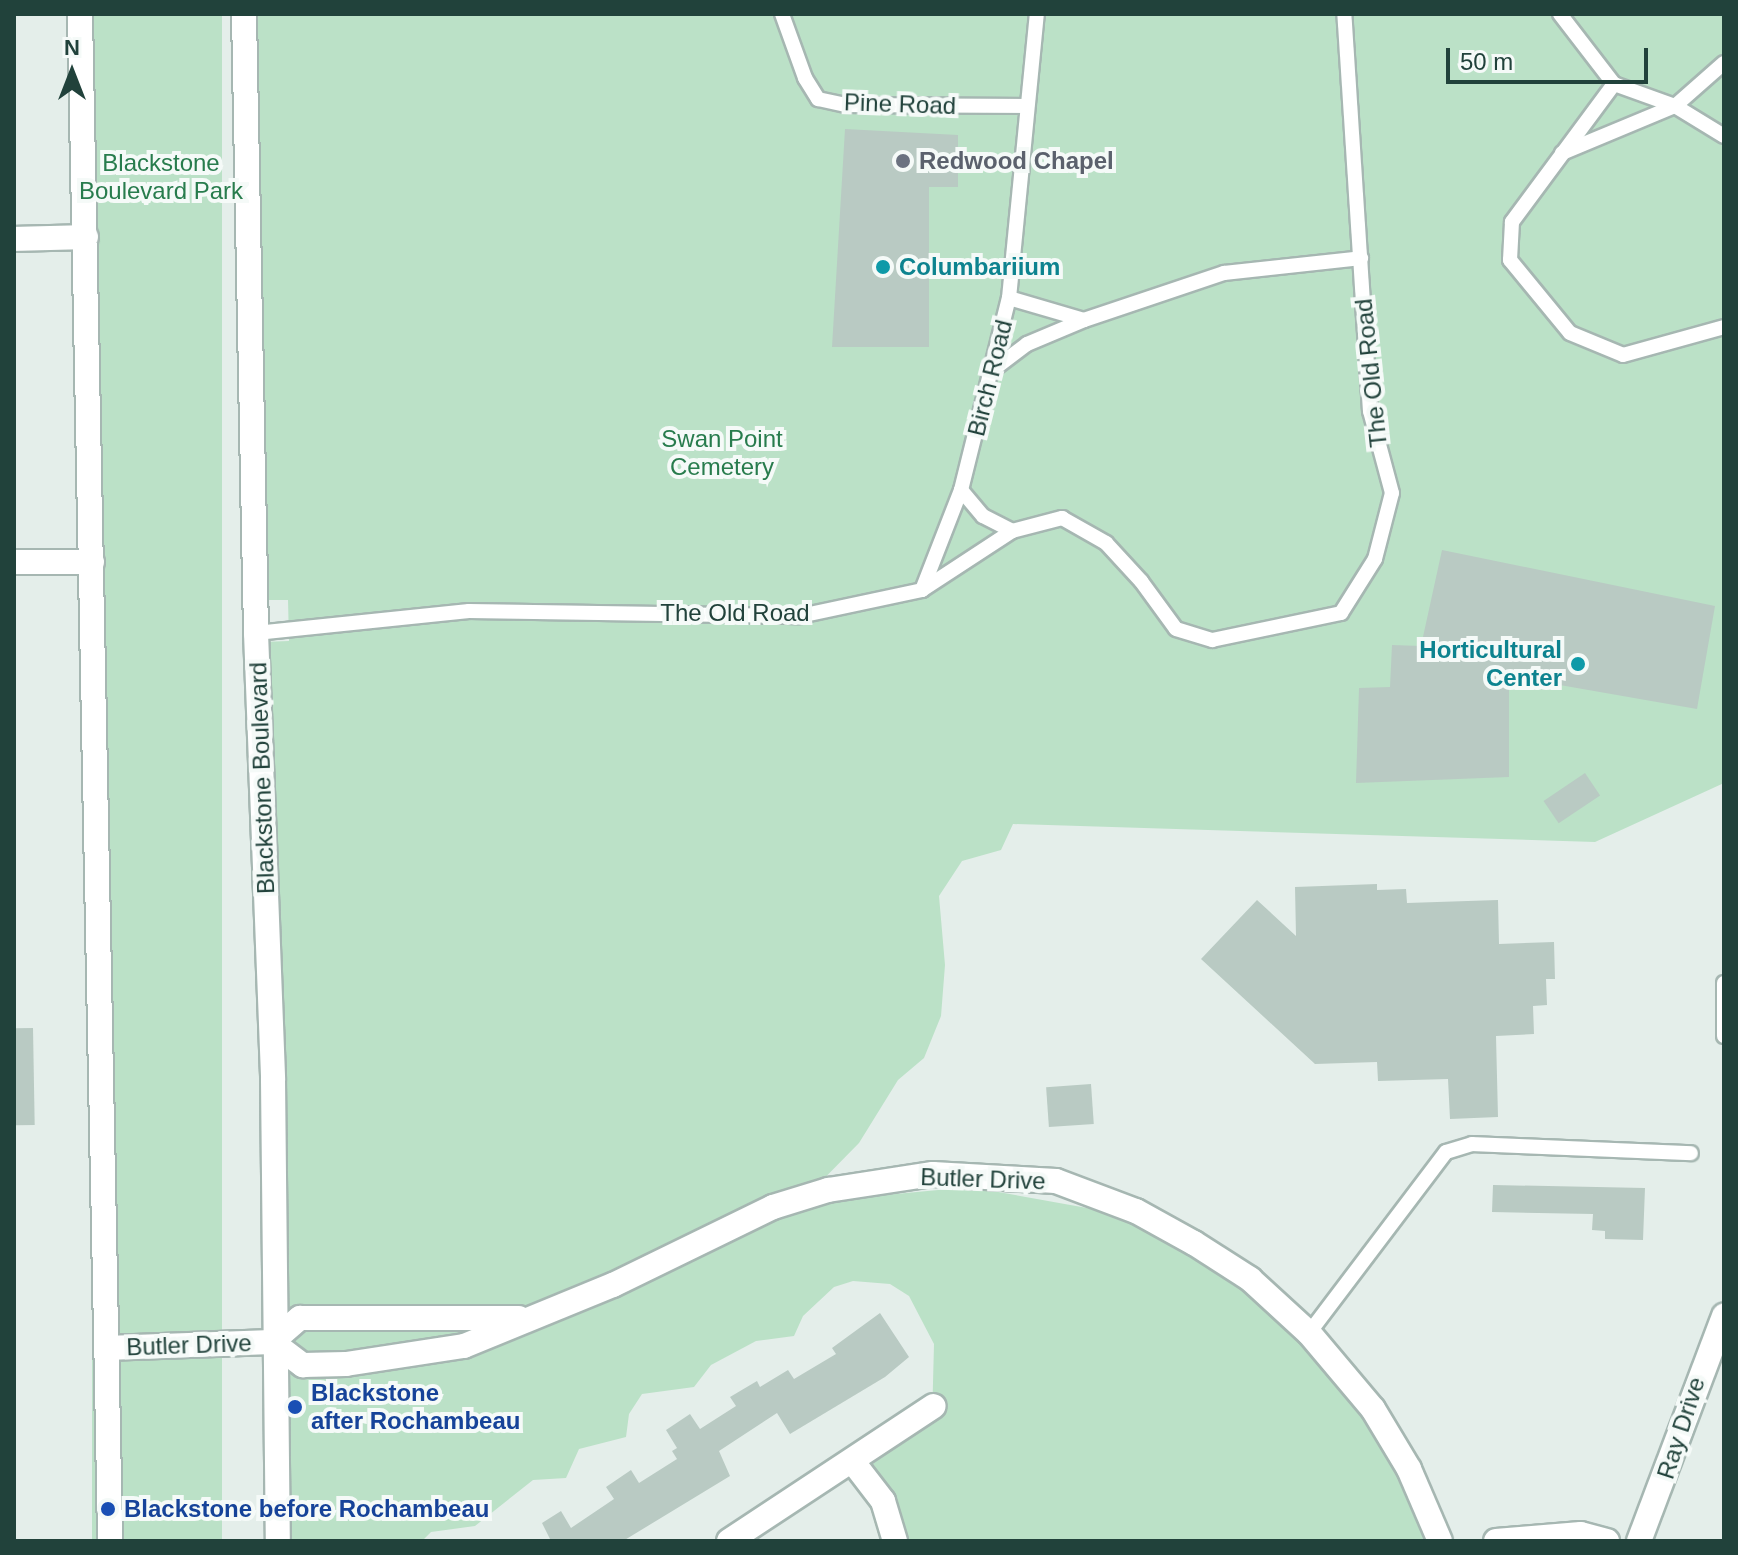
<!DOCTYPE html>
<html>
<head>
<meta charset="utf-8">
<style>
	body { margin:0 }
	#map { position:relative; width:1738px; height:1555px; overflow:hidden; background:#e4eeea; font-family:Arial,sans-serif }
	div>[style] { position:absolute }
	[style*='--x'] { left:calc(var(--x)*1px); top:calc(var(--y)*1px); width:calc(var(--w)*1px); rotate:calc(var(--a)*1deg) }
	.green>* { inset:0; background:#bbe1c7; transform-origin:0 0 }
	.building>* { inset:0; background:#b9cac3; transform-origin:0 0 }
	.roads { filter:drop-shadow(2px 0 #a6b7b2) drop-shadow(-2px 0 #a6b7b2) drop-shadow(0 2px #a6b7b2) drop-shadow(0 -2px #a6b7b2) }
	.lane>* { height:14px; margin:-7px; padding:0 7px; transform-origin:7px; border-radius:7px; background:#fff }
	.street>* { height:24px; margin:-12px; padding:0 12px; transform-origin:12px; border-radius:12px; background:#fff }
	.secondary>* { height:24px; margin:-12px; padding:0 12px; transform-origin:12px; border-radius:12px; background:#fff }
	.dots>* { width:22px; height:22px; translate:-50% -50%; box-sizing:border-box; border:4px solid #f5faf8; border-radius:50% }
	span { translate:-50% -50%; white-space:nowrap; text-align:center; line-height:1.15; -webkit-text-stroke:8px #f5faf8; paint-order:stroke }
	.street-label { font-size:24px; color:#21423b }
	.worship-label { font-size:24px; color:#5b616d; font-weight:700 }
	.left { translate:0 -50%; text-align:left }
	.park-label { font-size:24px; color:#287c4d }
	.culture-label { font-size:24px; color:#0d838f; font-weight:700 }
	.right { translate:-100% -50%; text-align:right }
	.transit-label { font-size:24px; color:#164399; font-weight:700 }
	.frame { position:absolute; inset:0; border:16px solid #21423b; pointer-events:none }
	.north { position:absolute; left:32px; top:32px; width:80px; height:80px; -webkit-text-stroke:6px #f5faf8; paint-order:stroke; rotate:0deg; font-size:22px; font-weight:700; line-height:32px; text-align:center; color:#21423b }
	.north::after { content:''; display:block; margin:auto; width:28px; height:36px; background:#21423b; clip-path:polygon(50% 0,100% 100%,50% 72%,0 100%) }
	.scale { position:absolute; left:1446px; top:48px; width:202px; height:36px; box-sizing:border-box; border:4px solid #21423b; border-top:0; padding-left:10px; font-size:24px; line-height:28px; white-space:nowrap; color:#21423b; -webkit-text-stroke:6px #f5faf8; paint-order:stroke }
</style>
</head>
<body>
<div id="map">
	<div class="green">
		<i style="left:92px;top:14px;width:130px;height:1528px"></i>
		<i style="clip-path:polygon(252px 14px,1724px 14px,1724px 783px,1595px 842px,1013px 824px,1001px 850px,962px 861px,939px 896px,945px 965px,941px 1016px,924px 1058px,898px 1080px,859px 1143px,800px 1203px,970px 1187px,1126px 1215px,1256px 1292px,1311px 1334px,1445px 1541px,904px 1541px,863px 1469px,932px 1421px,934px 1344px,909px 1296px,890px 1284px,853px 1281px,834px 1287px,803px 1316px,794px 1336px,756px 1341px,711px 1365px,694px 1387px,642px 1394px,629px 1414px,626px 1437px,579px 1449px,566px 1478px,533px 1480px,475px 1526px,431px 1532px,422px 1541px,282px 1541px,288px 1322px,262px 642px,289px 641px,288px 600px,262px 600px)"></i>
	</div>
	<div class="building">
		<i style="clip-path:polygon(845px 129px,958px 135px,958px 187px,929px 187px,929px 347px,832px 347px)"></i>
		<i style="clip-path:polygon(1442px 550px,1715px 606px,1697px 709px,1509px 676px,1509px 777px,1356px 783px,1359px 688px,1390px 687px,1392px 645px,1421px 646px)"></i>
		<i style="left:1585px;top:773px;width:27px;height:50px;rotate:56deg"></i>
		<i style="clip-path:polygon(1377px 884px,1377px 890px,1406px 889px,1407px 903px,1498px 900px,1499px 944px,1554px 942px,1555px 979px,1546px 979px,1547px 1005px,1533px 1006px,1534px 1034px,1496px 1036px,1498px 1117px,1450px 1119px,1448px 1079px,1378px 1081px,1377px 1062px,1315px 1064px,1201px 959px,1257px 900px,1296px 936px,1295px 887px)"></i>
		<i style="left:33px;top:1028px;width:97px;height:19px;rotate:89deg"></i>
		<i style="left:1091px;top:1084px;width:40px;height:45px;rotate:86deg"></i>
		<i style="clip-path:polygon(1493px 1185px,1645px 1188px,1643px 1240px,1605px 1239px,1605px 1231px,1592px 1230px,1593px 1214px,1492px 1212px)"></i>
		<i style="clip-path:polygon(880px 1313px,909px 1357px,885px 1377px,790px 1434px,777px 1413px,719px 1451px,730px 1476px,623px 1541px,551px 1541px,542px 1523px,561px 1511px,571px 1528px,614px 1499px,606px 1487px,631px 1470px,639px 1483px,677px 1459px,672px 1451px,677px 1448px,666px 1430px,690px 1414px,700px 1429px,736px 1406px,730px 1397px,757px 1381px,760px 1387px,788px 1370px,794px 1379px,836px 1354px,832px 1348px)"></i>
	</div>
	<div class="roads">
		<div class="lane">
			<i style="--x:782;--y:14;--w:68;--a:70.2"></i>
			<i style="--x:805;--y:78;--w:25;--a:58"></i>
			<i style="--x:818;--y:99;--w:29;--a:12"></i>
			<i style="--x:846;--y:105;--w:181;--a:0.3"></i>
			<i style="--x:1560;--y:14;--w:88;--a:52.4"></i>
			<i style="--x:1614;--y:84;--w:65;--a:19.8"></i>
			<i style="--x:1675;--y:106;--w:57;--a:31.5"></i>
			<i style="--x:1614;--y:84;--w:172;--a:126.5"></i>
			<i style="--x:1512;--y:222;--w:38;--a:93"></i>
			<i style="--x:1510;--y:260;--w:94;--a:50.6"></i>
			<i style="--x:1570;--y:333;--w:57;--a:22.5"></i>
			<i style="--x:1623;--y:355;--w:105;--a:-15.5"></i>
			<i style="--x:1562;--y:153;--w:122;--a:-22.6"></i>
			<i style="--x:1675;--y:106;--w:65;--a:-41.3"></i>
			<i style="--x:1009;--y:298;--w:78;--a:16.3"></i>
			<i style="--x:1084;--y:320;--w:148;--a:-18.6"></i>
			<i style="--x:1224;--y:273;--w:138;--a:-6.2"></i>
			<i style="--x:994;--y:369;--w:41;--a:-37.1"></i>
			<i style="--x:1027;--y:344;--w:62;--a:-22.8"></i>
			<i style="--x:961;--y:490;--w:34;--a:50"></i>
			<i style="--x:983;--y:516;--w:33;--a:27"></i>
			<i style="--x:922;--y:590;--w:107;--a:-68.7"></i>
			<i style="--x:961;--y:490;--w:198;--a:-76"></i>
			<i style="--x:1009;--y:298;--w:285;--a:-84.4"></i>
			<i style="--x:256;--y:633;--w:214;--a:-5.9"></i>
			<i style="--x:469;--y:611;--w:331;--a:0.9"></i>
			<i style="--x:800;--y:616;--w:125;--a:-12"></i>
			<i style="--x:922;--y:590;--w:108;--a:-33.2"></i>
			<i style="--x:1012;--y:531;--w:52;--a:-14.6"></i>
			<i style="--x:1062;--y:518;--w:51;--a:29.6"></i>
			<i style="--x:1106;--y:543;--w:52;--a:47.4"></i>
			<i style="--x:1141;--y:581;--w:59;--a:53.9"></i>
			<i style="--x:1176;--y:629;--w:38;--a:17"></i>
			<i style="--x:1212;--y:640;--w:132;--a:-11.8"></i>
			<i style="--x:1341;--y:613;--w:64;--a:-57.8"></i>
			<i style="--x:1375;--y:559;--w:68;--a:-75.6"></i>
			<i style="--x:1392;--y:493;--w:85;--a:-105"></i>
			<i style="--x:1370;--y:411;--w:398;--a:-93.7"></i>
			<i style="--x:1724;--y:983;--w:53;--a:90"></i>
			<i style="--x:1309;--y:1333;--w:227;--a:-52.9"></i>
			<i style="--x:1446;--y:1152;--w:27;--a:-17"></i>
			<i style="--x:1472;--y:1144;--w:219;--a:2.4"></i>
		</div>
		<div class="street">
			<i style="--x:14;--y:239;--w:72;--a:-1.6"></i>
			<i style="--x:14;--y:562;--w:78;--a:0"></i>
			<i style="--x:272;--y:1342;--w:39;--a:37"></i>
			<i style="--x:303;--y:1365;--w:43;--a:-1.3"></i>
			<i style="--x:346;--y:1364;--w:119;--a:-8.7"></i>
			<i style="--x:464;--y:1346;--w:161;--a:-22.3"></i>
			<i style="--x:613;--y:1285;--w:178;--a:-26"></i>
			<i style="--x:773;--y:1207;--w:58;--a:-17.2"></i>
			<i style="--x:828;--y:1190;--w:106;--a:-8.7"></i>
			<i style="--x:933;--y:1174;--w:123;--a:3.3"></i>
			<i style="--x:1056;--y:1181;--w:85;--a:20.6"></i>
			<i style="--x:1136;--y:1211;--w:66;--a:28.9"></i>
			<i style="--x:1194;--y:1243;--w:67;--a:32.7"></i>
			<i style="--x:1250;--y:1279;--w:80;--a:42.5"></i>
			<i style="--x:1309;--y:1333;--w:99;--a:49.9"></i>
			<i style="--x:1373;--y:1409;--w:70;--a:59"></i>
			<i style="--x:1409;--y:1469;--w:78;--a:66.7"></i>
			<i style="--x:106;--y:1348;--w:166;--a:-2.1"></i>
			<i style="--x:272;--y:1342;--w:37;--a:-41"></i>
			<i style="--x:300;--y:1318;--w:219;--a:0"></i>
			<i style="--x:853;--y:1462;--w:49;--a:52.4"></i>
			<i style="--x:883;--y:1501;--w:42;--a:73.3"></i>
			<i style="--x:729;--y:1541;--w:245;--a:-33.4"></i>
			<i style="--x:1496;--y:1541;--w:85;--a:-4.7"></i>
			<i style="--x:1581;--y:1534;--w:27;--a:15"></i>
			<i style="--x:1639;--y:1541;--w:241;--a:-69.3"></i>
		</div>
		<div class="secondary">
			<i style="--x:80;--y:14;--w:1527;--a:88.87"></i>
			<i style="--x:244;--y:14;--w:619;--a:88.89"></i>
			<i style="--x:256;--y:633;--w:447;--a:87.8"></i>
			<i style="--x:273;--y:1080;--w:461;--a:89.4"></i>
		</div>
	</div>
	<div class="dots">
		<i style="left:903px;top:161px;background:#6b7280"></i>
		<i style="left:883px;top:267px;background:#0f9aa8"></i>
		<i style="left:1578px;top:664px;background:#0f9aa8"></i>
		<i style="left:295px;top:1407px;background:#1a4fb4"></i>
		<i style="left:108px;top:1509px;background:#1a4fb4"></i>
	</div>
	<div class="street-label">
		<span style="left:900px;top:104px;rotate:2deg">Pine Road</span>
		<span style="left:1371px;top:373px;rotate:-96deg">The Old Road</span>
		<span style="left:990px;top:378px;rotate:-76deg">Birch Road</span>
		<span style="left:735px;top:613px">The Old Road</span>
		<span style="left:262px;top:778px;rotate:-92deg">Blackstone Boulevard</span>
		<span style="left:983px;top:1179px;rotate:2deg">Butler Drive</span>
		<span style="left:189px;top:1345px;rotate:-2deg">Butler Drive</span>
		<span style="left:1681px;top:1428px;rotate:-72deg">Ray Drive</span>
	</div>
	<div class="worship-label">
		<span class="left" style="left:919px;top:161px">Redwood Chapel</span>
	</div>
	<div class="park-label">
		<span style="left:161px;top:177px">Blackstone<br>Boulevard Park</span>
		<span style="left:722px;top:453px">Swan Point<br>Cemetery</span>
	</div>
	<div class="culture-label">
		<span class="left" style="left:899px;top:267px">Columbariium</span>
		<span class="right" style="left:1562px;top:664px">Horticultural<br>Center</span>
	</div>
	<div class="transit-label">
		<span class="left" style="left:311px;top:1407px">Blackstone<br>after Rochambeau</span>
		<span class="left" style="left:124px;top:1509px">Blackstone before Rochambeau</span>
	</div>
	<div class="frame"></div>
	<div class="north">N</div>
	<div class="scale">50 m</div>
</div>
</body>
</html>
